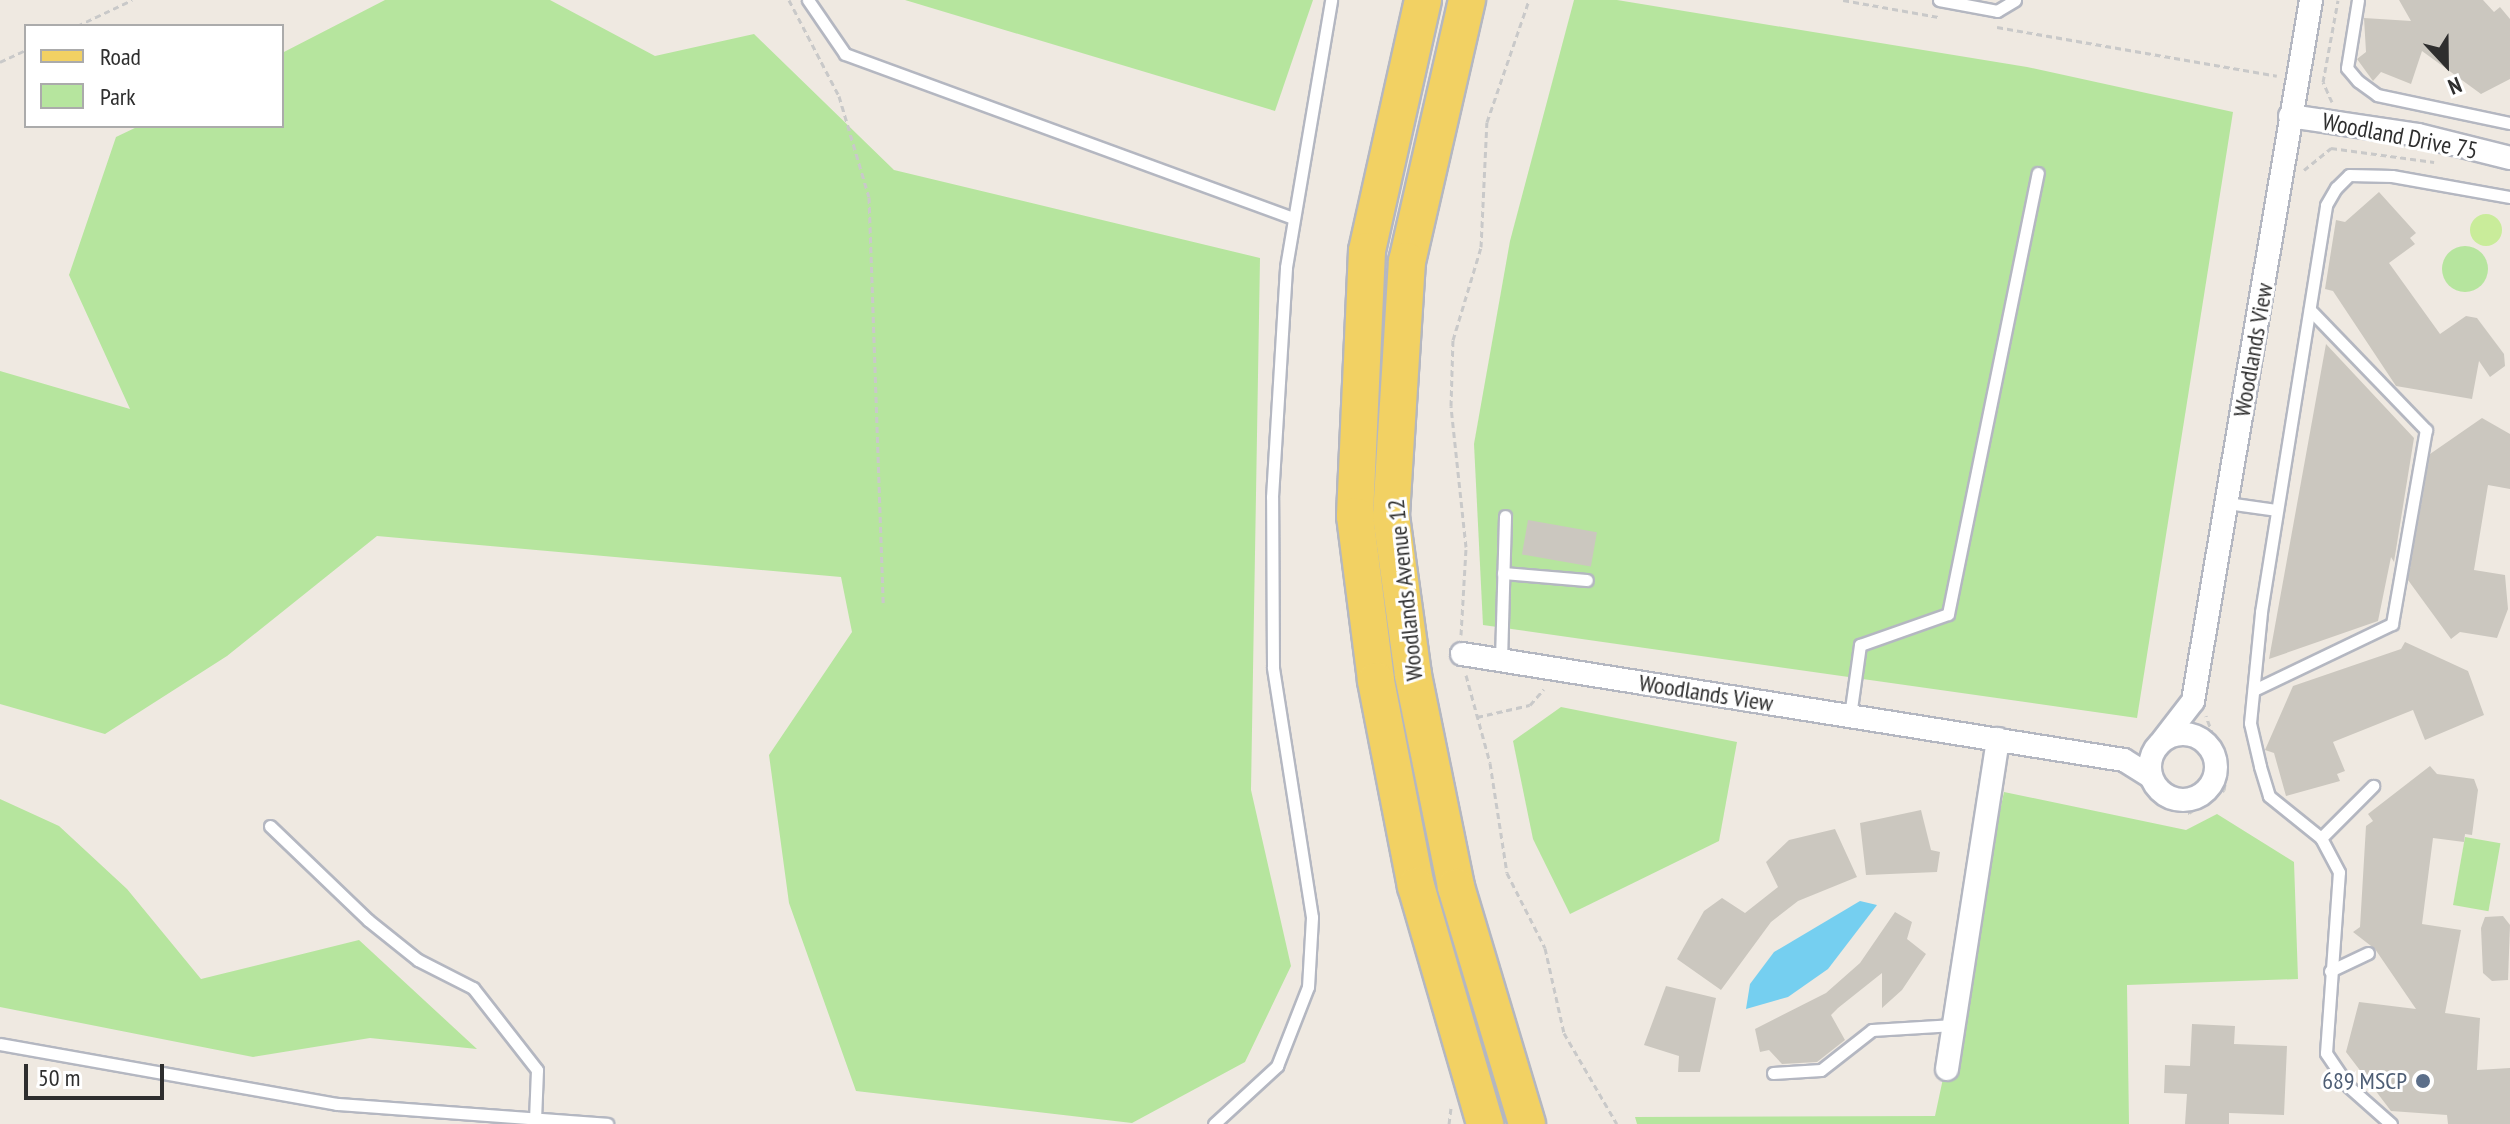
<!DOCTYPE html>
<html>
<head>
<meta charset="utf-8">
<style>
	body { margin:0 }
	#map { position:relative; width:2510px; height:1124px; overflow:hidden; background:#efe9e1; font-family:"PT Sans Narrow",sans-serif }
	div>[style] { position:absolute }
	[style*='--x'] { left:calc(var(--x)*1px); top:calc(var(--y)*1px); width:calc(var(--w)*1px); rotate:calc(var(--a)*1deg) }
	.green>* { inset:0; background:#b6e59e; transform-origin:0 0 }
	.round { border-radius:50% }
	.pitch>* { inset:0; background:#c9ec9a }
	.water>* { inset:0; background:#75cff0 }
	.building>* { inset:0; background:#cbc7bf; transform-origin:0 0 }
	.path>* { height:3px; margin-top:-1.5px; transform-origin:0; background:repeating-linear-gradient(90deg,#c9c9c9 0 6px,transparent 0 10px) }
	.roads { filter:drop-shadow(2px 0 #b4b7c1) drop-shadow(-2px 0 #b4b7c1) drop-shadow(0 2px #b4b7c1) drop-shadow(0 -2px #b4b7c1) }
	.lane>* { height:11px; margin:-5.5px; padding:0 5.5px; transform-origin:5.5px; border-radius:5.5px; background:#fff }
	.street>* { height:22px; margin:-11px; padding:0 11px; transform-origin:11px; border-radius:11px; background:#fff }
	.street>.ring { margin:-11px; padding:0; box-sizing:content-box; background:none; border:22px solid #fff; border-radius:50% }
	.primary>* { height:36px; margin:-18px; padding:0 18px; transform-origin:18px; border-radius:18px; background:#f2d163 }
	.dots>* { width:22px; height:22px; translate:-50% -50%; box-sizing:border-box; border:4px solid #fff; border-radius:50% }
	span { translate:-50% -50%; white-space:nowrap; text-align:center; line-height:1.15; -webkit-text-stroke:6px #fff; paint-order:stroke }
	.street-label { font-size:24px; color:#2e2e2e }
	.service-label { font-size:24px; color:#4e5e75 }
	.right { translate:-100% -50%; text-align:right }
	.legend { position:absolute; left:24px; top:24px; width:260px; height:104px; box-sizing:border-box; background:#fff; border:2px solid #ababab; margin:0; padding:10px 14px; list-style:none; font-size:24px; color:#2e2e2e }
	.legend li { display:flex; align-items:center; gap:16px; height:40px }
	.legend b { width:40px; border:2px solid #ababab }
	.north { position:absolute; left:2406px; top:24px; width:80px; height:80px; -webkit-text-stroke:6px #fff; paint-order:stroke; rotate:158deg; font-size:22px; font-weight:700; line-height:32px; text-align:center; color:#2e2e2e }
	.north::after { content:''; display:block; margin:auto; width:28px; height:36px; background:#2e2e2e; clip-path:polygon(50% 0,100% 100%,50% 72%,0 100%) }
	.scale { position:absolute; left:24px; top:1064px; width:140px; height:36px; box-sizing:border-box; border:4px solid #2e2e2e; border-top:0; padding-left:10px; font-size:24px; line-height:28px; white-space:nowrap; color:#2e2e2e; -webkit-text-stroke:6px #fff; paint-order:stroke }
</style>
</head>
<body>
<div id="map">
	<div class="green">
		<i style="clip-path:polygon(385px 0,550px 0,655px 56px,754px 34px,894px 170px,1260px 258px,1251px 790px,1291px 966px,1245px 1062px,1132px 1123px,856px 1091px,789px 903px,769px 755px,852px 632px,841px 577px,377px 536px,227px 656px,105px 734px,0 704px,0 371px,130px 409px,69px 275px,116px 137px,139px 126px,282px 126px,282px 53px)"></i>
		<i style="clip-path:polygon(905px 0,1313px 0,1275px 111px)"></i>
		<i style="clip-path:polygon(1574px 0,1617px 0,2027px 67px,2233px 112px,2137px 718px,1483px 625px,1474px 444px,1510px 241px)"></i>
		<i class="round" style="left:2442px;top:246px;width:46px;height:46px"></i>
		<i style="clip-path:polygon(1561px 707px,1737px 742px,1719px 841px,1570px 914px,1533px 839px,1513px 741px)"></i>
		<i style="clip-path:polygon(2004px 792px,2186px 830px,2217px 814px,2294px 862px,2298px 979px,2127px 985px,2129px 1124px,1637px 1124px,1635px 1117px,1935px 1116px)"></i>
		<i style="clip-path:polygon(0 799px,59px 826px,127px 889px,201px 979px,359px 940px,477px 1049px,370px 1038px,253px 1057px,0 1007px)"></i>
		<i style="left:2465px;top:837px;width:36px;height:69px;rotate:10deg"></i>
	</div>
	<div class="pitch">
		<i class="round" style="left:2470px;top:214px;width:32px;height:32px"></i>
	</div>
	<div class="water">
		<i style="clip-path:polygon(1860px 901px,1877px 905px,1828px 969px,1788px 997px,1746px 1009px,1750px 984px,1774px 952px)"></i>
	</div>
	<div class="building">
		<i style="clip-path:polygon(2399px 0,2483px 0,2494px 12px,2500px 7px,2510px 19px,2510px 79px,2481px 94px,2422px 51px,2411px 84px,2381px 72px,2373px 81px,2357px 59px,2366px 52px,2364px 18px,2411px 21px)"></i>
		<i style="clip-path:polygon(2379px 192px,2416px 233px,2410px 238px,2415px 244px,2389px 263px,2440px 334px,2466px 316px,2477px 318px,2504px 354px,2505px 366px,2490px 377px,2479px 361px,2472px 399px,2396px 386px,2333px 291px,2325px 289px,2336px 220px,2345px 222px)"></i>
		<i style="clip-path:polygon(2326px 344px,2414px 438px,2394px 562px,2391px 557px,2378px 621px,2269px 659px)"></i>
		<i style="clip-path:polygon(2482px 418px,2510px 434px,2510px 489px,2488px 485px,2474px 570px,2505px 575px,2508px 609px,2497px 638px,2460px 632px,2451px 639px,2408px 580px,2430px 454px)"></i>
		<i style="left:1528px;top:520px;width:70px;height:35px;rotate:10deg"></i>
		<i style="clip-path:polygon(2405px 642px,2468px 671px,2484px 715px,2425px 740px,2413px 710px,2333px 742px,2345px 771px,2337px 774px,2340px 781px,2286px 796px,2274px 753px,2265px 750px,2293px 686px,2401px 649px)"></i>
		<i style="clip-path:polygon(2430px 766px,2437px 774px,2474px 779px,2478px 790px,2472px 835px,2465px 834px,2464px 842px,2433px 838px,2422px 924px,2461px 930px,2445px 1013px,2480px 1018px,2477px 1070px,2510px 1068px,2510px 1124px,2448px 1124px,2447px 1115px,2391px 1111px,2346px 1052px,2359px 1002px,2416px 1009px,2375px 949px,2353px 932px,2360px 927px,2366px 826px,2373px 821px,2368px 814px)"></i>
		<i style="clip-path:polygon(1921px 810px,1931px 850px,1940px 852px,1937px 872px,1866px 875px,1860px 823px)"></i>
		<i style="clip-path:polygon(1835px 829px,1857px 877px,1798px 901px,1771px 922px,1721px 990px,1677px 959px,1704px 911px,1722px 898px,1745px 913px,1778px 887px,1766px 862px,1789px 840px)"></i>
		<i style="clip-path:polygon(1895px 912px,1912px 922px,1907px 939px,1926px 954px,1902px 990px,1882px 1008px,1882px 973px,1838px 1008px,1831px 1015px,1845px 1040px,1817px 1062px,1782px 1064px,1769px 1050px,1760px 1052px,1755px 1029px,1826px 993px,1860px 963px)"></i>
		<i style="clip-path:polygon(2503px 916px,2510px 925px,2508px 980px,2492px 981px,2483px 973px,2481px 928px,2485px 917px)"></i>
		<i style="clip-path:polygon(1666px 986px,1716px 998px,1700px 1072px,1678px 1072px,1679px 1056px,1644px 1045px)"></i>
		<i style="clip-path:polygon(2192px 1024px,2235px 1026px,2234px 1044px,2287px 1046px,2284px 1115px,2229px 1113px,2229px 1124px,2185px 1124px,2187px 1094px,2164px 1093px,2165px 1065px,2190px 1066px)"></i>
	</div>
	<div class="path">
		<i style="--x:789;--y:0;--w:108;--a:62.5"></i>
		<i style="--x:839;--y:96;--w:105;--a:73.5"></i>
		<i style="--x:869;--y:197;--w:407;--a:88"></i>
		<i style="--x:1843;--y:0;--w:97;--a:10.1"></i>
		<i style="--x:77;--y:26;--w:61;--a:-25.3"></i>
		<i style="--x:1997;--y:27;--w:284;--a:9.9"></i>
		<i style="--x:0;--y:62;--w:29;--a:-25"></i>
		<i style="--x:2332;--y:102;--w:22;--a:-114"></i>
		<i style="--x:2323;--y:82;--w:83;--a:-79.6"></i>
		<i style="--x:2304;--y:170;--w:35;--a:-39"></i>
		<i style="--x:2331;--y:148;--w:104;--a:7.7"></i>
		<i style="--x:1461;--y:635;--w:88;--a:-86.7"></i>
		<i style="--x:1466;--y:547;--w:142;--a:-96.1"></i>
		<i style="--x:1451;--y:406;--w:66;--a:-88.3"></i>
		<i style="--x:1453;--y:340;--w:97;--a:-73.2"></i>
		<i style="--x:1481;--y:247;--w:125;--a:-87.3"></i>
		<i style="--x:1487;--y:122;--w:129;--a:-71"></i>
		<i style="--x:1466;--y:675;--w:91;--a:74.7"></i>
		<i style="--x:1490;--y:763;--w:111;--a:81.2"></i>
		<i style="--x:1507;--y:873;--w:84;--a:63.1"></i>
		<i style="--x:1545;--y:948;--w:87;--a:77.4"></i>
		<i style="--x:1564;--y:1033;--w:105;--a:59.8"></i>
		<i style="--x:1477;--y:717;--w:54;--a:-12.8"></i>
		<i style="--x:1530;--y:705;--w:21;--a:-49"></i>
		<i style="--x:2152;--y:796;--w:41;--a:24.7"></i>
		<i style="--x:2189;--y:813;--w:42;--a:-33.3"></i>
		<i style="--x:2224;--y:790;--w:17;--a:-80"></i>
		<i style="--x:2227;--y:773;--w:61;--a:-110.2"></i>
		<i style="--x:1449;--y:1124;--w:16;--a:-83"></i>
	</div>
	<div class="roads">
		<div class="lane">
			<i style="--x:808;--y:0;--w:65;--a:55.6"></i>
			<i style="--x:845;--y:54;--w:477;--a:20.1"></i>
			<i style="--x:1939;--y:0;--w:59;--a:10.7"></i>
			<i style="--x:1997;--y:11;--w:21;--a:-31"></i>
			<i style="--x:2358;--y:0;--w:69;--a:99.2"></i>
			<i style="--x:2347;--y:68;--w:17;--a:50"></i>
			<i style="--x:2358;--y:81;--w:24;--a:36"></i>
			<i style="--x:2377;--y:95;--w:136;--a:11.9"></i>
			<i style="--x:2227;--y:503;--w:49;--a:8.1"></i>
			<i style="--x:1503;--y:573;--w:84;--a:4.8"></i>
			<i style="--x:1501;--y:660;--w:144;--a:-88.4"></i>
			<i style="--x:2254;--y:690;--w:153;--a:-25.6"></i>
			<i style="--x:2392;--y:624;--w:197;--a:-80.1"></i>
			<i style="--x:2426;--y:430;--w:167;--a:-134"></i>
			<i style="--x:1850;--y:716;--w:72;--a:-82"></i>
			<i style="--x:1860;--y:645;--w:93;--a:-19.4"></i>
			<i style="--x:1948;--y:614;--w:450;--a:-78.5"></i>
			<i style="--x:270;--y:826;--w:136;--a:43.8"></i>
			<i style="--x:368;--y:920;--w:64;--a:38.7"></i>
			<i style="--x:418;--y:960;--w:62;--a:27"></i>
			<i style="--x:473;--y:988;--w:104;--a:52"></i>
			<i style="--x:537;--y:1070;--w:50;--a:92.3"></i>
			<i style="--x:2321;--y:838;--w:74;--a:-45"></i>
			<i style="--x:2330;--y:971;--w:42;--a:-25.3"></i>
			<i style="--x:0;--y:1044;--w:342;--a:10.1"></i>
			<i style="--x:337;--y:1104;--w:271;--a:4.2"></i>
			<i style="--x:1773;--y:1073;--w:48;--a:-3.6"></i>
			<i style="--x:1821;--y:1070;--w:65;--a:-38.1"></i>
			<i style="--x:1872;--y:1030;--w:82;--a:-3.5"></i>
			<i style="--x:1214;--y:1124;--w:86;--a:-42.6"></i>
			<i style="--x:1277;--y:1066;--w:85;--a:-68.6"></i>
			<i style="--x:1308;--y:987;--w:70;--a:-86.7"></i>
			<i style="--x:1312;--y:917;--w:253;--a:-98.9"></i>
			<i style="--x:1273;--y:667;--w:170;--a:-90.3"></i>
			<i style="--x:1272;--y:497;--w:230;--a:-86.5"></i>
			<i style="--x:1286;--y:267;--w:271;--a:-80.4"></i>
			<i style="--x:2391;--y:1124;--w:56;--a:-138.6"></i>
			<i style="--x:2349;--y:1087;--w:41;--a:-124.1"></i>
			<i style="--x:2326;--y:1053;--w:181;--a:-85.9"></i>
			<i style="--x:2339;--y:872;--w:38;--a:-118"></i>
			<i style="--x:2321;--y:838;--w:67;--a:-141.1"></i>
			<i style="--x:2269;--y:796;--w:31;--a:-107"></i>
			<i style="--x:2260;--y:766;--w:44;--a:-103.1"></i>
			<i style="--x:2250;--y:723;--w:112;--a:-84.3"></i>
			<i style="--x:2261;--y:612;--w:412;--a:-80.9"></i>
			<i style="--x:2326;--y:205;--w:20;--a:-60"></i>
			<i style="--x:2336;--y:188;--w:18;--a:-45"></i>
			<i style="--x:2349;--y:175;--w:43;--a:1.3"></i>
			<i style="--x:2392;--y:176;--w:120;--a:10.1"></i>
		</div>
		<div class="street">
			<i style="--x:2290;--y:116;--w:129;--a:8.4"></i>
			<i style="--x:2418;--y:135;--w:95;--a:14"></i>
			<i style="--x:1462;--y:654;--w:670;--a:9.1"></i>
			<i style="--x:2124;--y:760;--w:32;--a:32"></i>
			<i class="ring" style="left:2150px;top:734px;width:44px;height:44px"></i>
			<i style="--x:2163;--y:740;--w:49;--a:-52.4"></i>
			<i style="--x:2193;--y:701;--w:711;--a:-80.44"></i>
			<i style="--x:1947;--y:1069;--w:334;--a:-81.2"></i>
		</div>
		<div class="primary">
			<i style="--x:1423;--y:0;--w:257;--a:102.6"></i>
			<i style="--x:1367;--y:251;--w:265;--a:92.6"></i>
			<i style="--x:1355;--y:516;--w:166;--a:82.7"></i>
			<i style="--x:1376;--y:681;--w:209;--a:79"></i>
			<i style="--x:1416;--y:886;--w:248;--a:73.8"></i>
			<i style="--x:1467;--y:0;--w:268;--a:102.9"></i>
			<i style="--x:1407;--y:261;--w:256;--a:93.6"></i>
			<i style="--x:1391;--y:516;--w:161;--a:82.1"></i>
			<i style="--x:1413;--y:675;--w:216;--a:78.5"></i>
			<i style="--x:1456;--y:887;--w:247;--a:73.3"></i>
		</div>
	</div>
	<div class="dots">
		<i style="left:2423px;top:1081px;background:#5c6f8a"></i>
	</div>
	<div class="street-label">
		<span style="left:2400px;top:136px;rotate:11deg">Woodland Drive 75</span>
		<span style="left:2253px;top:350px;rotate:-80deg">Woodlands View</span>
		<span style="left:1405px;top:590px;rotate:-96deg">Woodlands Avenue 12</span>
		<span style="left:1706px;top:693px;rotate:9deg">Woodlands View</span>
	</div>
	<div class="service-label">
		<span class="right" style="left:2407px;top:1081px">689 MSCP</span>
	</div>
	<ul class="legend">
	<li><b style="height:10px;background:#f2d163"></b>Road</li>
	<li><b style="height:22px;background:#b6e59e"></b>Park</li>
	</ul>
	<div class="north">N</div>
	<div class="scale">50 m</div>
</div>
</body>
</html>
